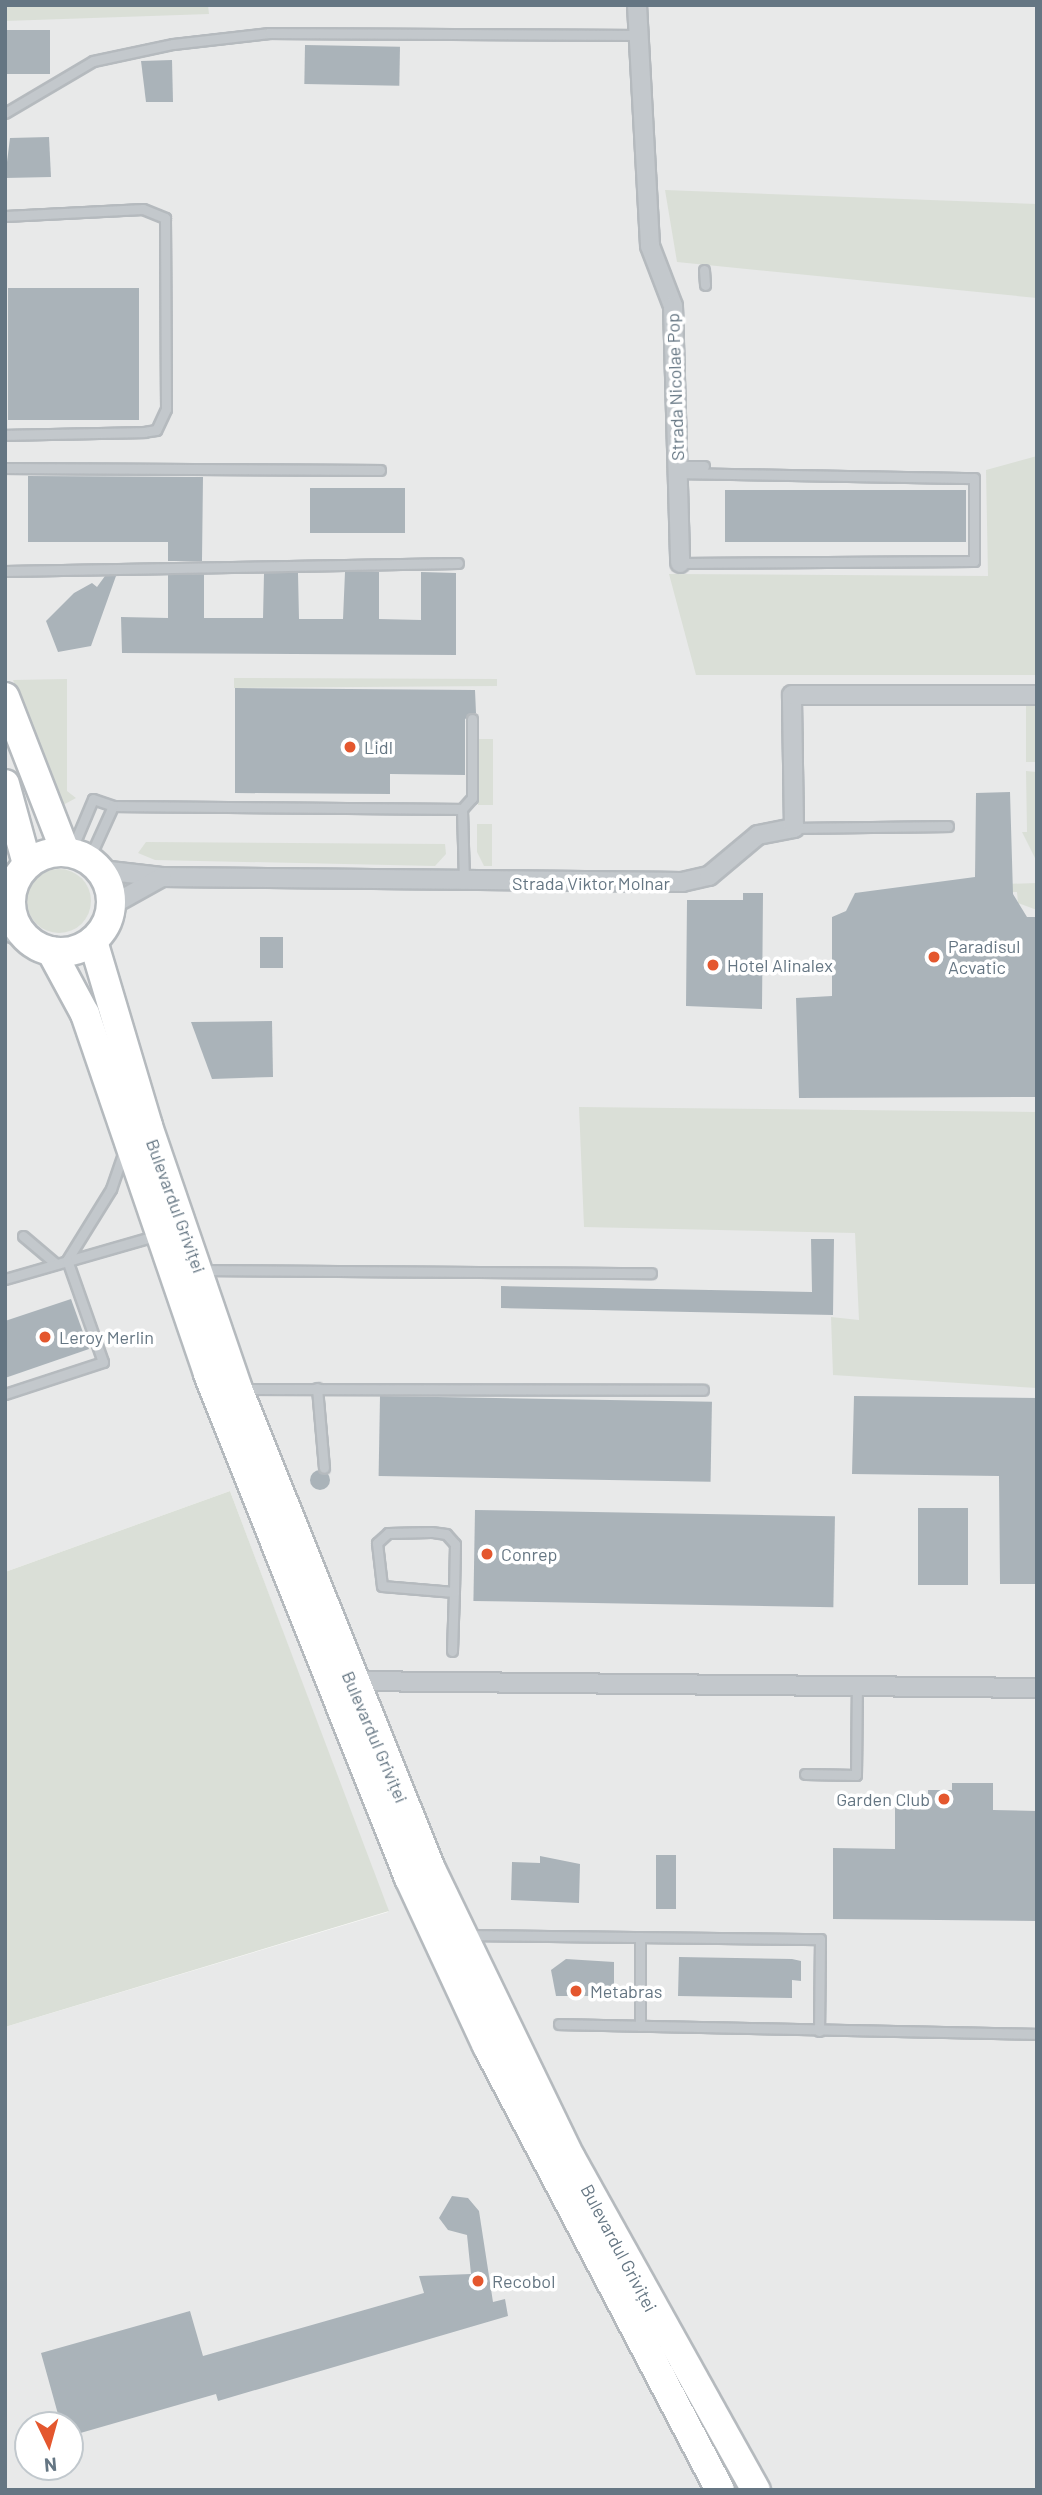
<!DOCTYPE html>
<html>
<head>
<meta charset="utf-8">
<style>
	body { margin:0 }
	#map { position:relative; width:1042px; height:2495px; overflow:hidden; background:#fafaf8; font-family:Barlow,sans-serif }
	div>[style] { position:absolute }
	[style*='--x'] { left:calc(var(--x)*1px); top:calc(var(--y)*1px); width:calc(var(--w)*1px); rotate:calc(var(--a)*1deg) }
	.built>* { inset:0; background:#e8e9e9 }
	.green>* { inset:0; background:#dadfd7; transform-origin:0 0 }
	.round { border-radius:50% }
	.building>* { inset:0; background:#aab3b9; transform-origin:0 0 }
	.roads { filter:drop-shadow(2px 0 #b5babe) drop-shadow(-2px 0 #b5babe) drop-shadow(0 2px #b5babe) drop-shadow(0 -2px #b5babe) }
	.lane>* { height:9px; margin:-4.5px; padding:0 4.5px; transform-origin:4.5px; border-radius:4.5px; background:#c3c8cc }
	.street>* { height:18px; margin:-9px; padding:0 9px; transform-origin:9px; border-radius:9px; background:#c3c8cc }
	.primary>* { height:28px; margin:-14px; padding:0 14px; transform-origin:14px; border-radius:14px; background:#fff }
	.primary>.ring { margin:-14px; padding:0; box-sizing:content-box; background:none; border:28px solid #fff; border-radius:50% }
	.dots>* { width:19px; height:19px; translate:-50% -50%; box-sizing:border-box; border:4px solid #fff; border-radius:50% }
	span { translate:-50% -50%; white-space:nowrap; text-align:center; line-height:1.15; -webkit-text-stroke:7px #fff; paint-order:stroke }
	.street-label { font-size:18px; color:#657683 }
	.poi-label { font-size:18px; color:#657683 }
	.left { translate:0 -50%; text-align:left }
	.right { translate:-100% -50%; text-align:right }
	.frame { position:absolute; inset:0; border:7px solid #657683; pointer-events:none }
	.north { position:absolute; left:14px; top:2411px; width:70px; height:70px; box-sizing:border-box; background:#fff; border:2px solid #c1c8cd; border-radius:50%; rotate:175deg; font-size:19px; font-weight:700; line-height:28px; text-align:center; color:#657683 }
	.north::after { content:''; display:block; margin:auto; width:24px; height:32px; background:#e4572e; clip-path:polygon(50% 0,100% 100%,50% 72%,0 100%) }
</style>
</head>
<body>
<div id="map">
	<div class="built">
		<i style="clip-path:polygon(evenodd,5px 5px,1037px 5px,1037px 2490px,5px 2490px,5px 2027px,388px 1912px,230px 1491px,5px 1572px,5px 5px,28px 2425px,70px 2425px,70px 2467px,28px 2467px,28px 2425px)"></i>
	</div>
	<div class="green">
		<i style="clip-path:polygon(5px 5px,208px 5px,209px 14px,5px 21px)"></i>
		<i style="clip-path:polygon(665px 190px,1037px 204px,1037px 298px,677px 262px)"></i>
		<i style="clip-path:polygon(1037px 456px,1037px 675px,696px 675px,669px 574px,988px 576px,986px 470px)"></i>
		<i style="clip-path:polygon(234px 678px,497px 679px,497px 686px,234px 688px)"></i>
		<i style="clip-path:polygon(67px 679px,67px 791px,76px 798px,63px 805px,13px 680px)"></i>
		<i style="left:1026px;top:704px;width:11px;height:58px"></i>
		<i style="left:478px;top:739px;width:15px;height:66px"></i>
		<i style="clip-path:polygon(1026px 771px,1037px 772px,1037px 862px,1022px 832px,1027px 832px)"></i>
		<i style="clip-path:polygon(477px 824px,492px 824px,492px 866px,484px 866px,477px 852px)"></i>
		<i style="clip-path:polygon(146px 842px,445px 844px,446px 854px,435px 866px,155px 860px,138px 853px)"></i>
		<i class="round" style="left:27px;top:869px;width:64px;height:64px"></i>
		<i style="clip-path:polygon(1037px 883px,1037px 910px,1018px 903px,1017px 892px,1006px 892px,1005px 884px)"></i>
		<i style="clip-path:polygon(579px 1107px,1037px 1112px,1037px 1388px,833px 1375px,831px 1317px,859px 1320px,855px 1233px,584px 1227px)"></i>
		<i style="clip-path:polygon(230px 1491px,389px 1911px,5px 2027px,5px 1572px)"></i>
	</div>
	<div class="building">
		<i style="left:50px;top:30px;width:44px;height:45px;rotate:90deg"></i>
		<i style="left:305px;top:45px;width:95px;height:39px;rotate:1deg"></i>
		<i style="clip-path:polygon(172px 60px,173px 102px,146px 102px,141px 61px)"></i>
		<i style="clip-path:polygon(49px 137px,51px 177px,5px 178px,10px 138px)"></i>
		<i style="left:139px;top:288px;width:132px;height:131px;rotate:90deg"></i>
		<i style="clip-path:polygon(28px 476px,203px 477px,202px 561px,168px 561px,168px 542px,28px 542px)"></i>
		<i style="left:310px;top:488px;width:95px;height:45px"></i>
		<i style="left:725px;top:490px;width:241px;height:52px"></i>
		<i style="clip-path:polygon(345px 572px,379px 572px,379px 619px,421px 620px,421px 572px,456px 573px,456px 655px,122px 653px,121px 617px,168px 618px,168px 575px,204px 574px,204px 618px,263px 618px,264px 573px,298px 573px,299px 619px,343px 619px)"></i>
		<i style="clip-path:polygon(105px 576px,116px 576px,91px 646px,58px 652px,46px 621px,74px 593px,92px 583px,97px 587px)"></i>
		<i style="clip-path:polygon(235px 688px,475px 690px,476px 713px,465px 719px,465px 775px,390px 774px,390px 794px,235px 793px)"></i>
		<i style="clip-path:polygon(1010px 792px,1013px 894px,1027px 917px,1037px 917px,1037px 1097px,799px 1098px,796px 998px,832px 996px,832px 917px,846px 911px,855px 893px,975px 877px,976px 793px)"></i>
		<i style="clip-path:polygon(743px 893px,763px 893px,762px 1009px,686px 1006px,687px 900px,743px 900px)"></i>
		<i style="left:260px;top:937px;width:23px;height:31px"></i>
		<i style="clip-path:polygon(272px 1021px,273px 1077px,212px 1079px,191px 1022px)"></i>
		<i style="clip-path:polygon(811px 1239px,834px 1239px,833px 1315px,501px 1308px,501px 1286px,812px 1292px)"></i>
		<i style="clip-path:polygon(71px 1299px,89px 1349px,5px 1378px,5px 1321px)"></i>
		<i style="left:380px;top:1396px;width:332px;height:80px;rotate:1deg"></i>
		<i style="clip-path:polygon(854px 1396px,1037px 1398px,1037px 1584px,1000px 1584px,999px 1476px,852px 1474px)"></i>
		<i class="round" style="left:310px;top:1470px;width:20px;height:20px"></i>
		<i style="left:918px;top:1508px;width:50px;height:77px"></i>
		<i style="left:475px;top:1510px;width:360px;height:91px;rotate:1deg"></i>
		<i style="clip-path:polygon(952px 1783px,993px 1783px,993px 1810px,1037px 1811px,1037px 1921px,833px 1919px,833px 1848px,895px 1849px,895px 1799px,928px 1799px,928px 1790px,952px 1790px)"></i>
		<i style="left:656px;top:1855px;width:20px;height:54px"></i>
		<i style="clip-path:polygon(540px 1856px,580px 1864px,579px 1903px,511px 1900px,512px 1862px,540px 1863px)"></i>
		<i style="clip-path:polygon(679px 1957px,792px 1959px,801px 1961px,801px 1981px,792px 1980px,792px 1998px,678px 1996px)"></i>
		<i style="clip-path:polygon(566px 1959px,614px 1962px,614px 1996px,556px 1996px,551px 1970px)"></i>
		<i style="clip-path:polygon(452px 2196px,468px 2198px,479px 2211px,493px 2302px,505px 2299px,508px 2316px,218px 2401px,216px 2394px,70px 2436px,70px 2425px,61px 2425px,41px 2353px,190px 2311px,203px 2356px,424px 2293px,419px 2276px,471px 2274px,467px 2235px,448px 2230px,439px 2218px)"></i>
	</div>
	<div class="roads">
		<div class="lane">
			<i style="--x:5;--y:113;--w:102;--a:-30.6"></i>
			<i style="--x:93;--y:61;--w:82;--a:-12"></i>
			<i style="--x:173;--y:44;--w:97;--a:-6.5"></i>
			<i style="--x:269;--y:33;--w:367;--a:0.3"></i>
			<i style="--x:5;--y:216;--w:138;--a:-2.9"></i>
			<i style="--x:143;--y:209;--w:24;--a:22"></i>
			<i style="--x:165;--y:218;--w:191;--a:89.7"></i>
			<i style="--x:166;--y:409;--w:23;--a:115"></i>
			<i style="--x:156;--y:430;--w:12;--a:171"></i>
			<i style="--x:144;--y:432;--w:139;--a:178.8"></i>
			<i style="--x:704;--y:270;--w:15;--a:86"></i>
			<i style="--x:678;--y:466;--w:26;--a:0"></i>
			<i style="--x:5;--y:468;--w:375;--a:0.3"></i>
			<i style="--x:678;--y:473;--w:296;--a:1"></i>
			<i style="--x:974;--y:478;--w:83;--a:90"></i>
			<i style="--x:974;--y:561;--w:294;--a:179.6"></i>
			<i style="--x:5;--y:571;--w:453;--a:-1"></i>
			<i style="--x:794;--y:828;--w:154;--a:-0.7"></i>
			<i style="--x:72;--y:849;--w:54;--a:-67.2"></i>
			<i style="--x:93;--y:799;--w:21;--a:19"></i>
			<i style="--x:113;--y:806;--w:349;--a:0.5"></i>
			<i style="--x:89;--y:859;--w:58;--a:-65.6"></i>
			<i style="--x:464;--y:881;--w:72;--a:-91.6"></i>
			<i style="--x:462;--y:809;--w:15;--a:-48"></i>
			<i style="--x:472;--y:798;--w:79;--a:-90"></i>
			<i style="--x:5;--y:887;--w:9;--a:49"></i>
			<i style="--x:5;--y:935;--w:36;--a:19"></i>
			<i style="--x:23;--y:1236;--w:42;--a:40.2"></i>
			<i style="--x:67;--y:1260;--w:84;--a:-58.2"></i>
			<i style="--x:111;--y:1189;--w:40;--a:-71.1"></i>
			<i style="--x:201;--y:1270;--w:450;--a:0.4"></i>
			<i style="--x:5;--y:1279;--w:159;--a:-16"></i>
			<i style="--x:317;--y:1388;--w:80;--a:85"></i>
			<i style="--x:243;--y:1389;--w:460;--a:0.1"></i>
			<i style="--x:5;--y:1394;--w:103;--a:-18.1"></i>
			<i style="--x:103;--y:1362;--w:108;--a:-109.4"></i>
			<i style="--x:452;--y:1651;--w:59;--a:-88.1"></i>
			<i style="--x:454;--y:1592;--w:48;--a:-88.8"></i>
			<i style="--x:455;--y:1544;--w:13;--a:-132"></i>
			<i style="--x:446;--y:1534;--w:15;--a:-172"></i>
			<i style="--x:431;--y:1532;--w:43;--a:178.7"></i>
			<i style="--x:388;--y:1533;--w:15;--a:138"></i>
			<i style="--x:377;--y:1543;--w:43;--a:83.4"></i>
			<i style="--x:382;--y:1586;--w:72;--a:4.8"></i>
			<i style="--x:805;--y:1774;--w:51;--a:1.1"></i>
			<i style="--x:856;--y:1775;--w:89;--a:-89.4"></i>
			<i style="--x:469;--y:1935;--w:351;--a:0.7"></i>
			<i style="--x:820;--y:1939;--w:92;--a:90.6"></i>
			<i style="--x:640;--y:1937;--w:89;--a:90"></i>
			<i style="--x:559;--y:2024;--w:478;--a:1.2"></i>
		</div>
		<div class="street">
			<i style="--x:637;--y:5;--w:241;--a:86.9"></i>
			<i style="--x:650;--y:246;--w:64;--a:69"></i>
			<i style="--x:673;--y:306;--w:257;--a:88.4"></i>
			<i style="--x:101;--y:870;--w:61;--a:6.5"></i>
			<i style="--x:162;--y:877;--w:520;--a:0.55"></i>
			<i style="--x:682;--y:882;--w:28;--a:-13"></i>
			<i style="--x:709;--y:876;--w:64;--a:-39.9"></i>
			<i style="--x:758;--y:835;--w:37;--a:-11"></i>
			<i style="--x:794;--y:828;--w:133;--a:-90.9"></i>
			<i style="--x:792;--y:695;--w:245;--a:0"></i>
			<i style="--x:112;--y:905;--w:57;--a:-29.2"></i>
			<i style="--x:351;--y:1681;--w:686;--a:0.58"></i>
		</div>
		<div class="primary">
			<i style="--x:5;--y:697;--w:165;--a:68.7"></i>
			<i style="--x:5;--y:784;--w:83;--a:74.6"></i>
			<i class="ring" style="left:11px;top:852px;width:72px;height:72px"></i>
			<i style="--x:93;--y:941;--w:193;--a:73.4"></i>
			<i style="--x:148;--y:1126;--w:278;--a:71.1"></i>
			<i style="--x:238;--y:1389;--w:517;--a:68.1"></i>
			<i style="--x:431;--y:1869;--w:321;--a:64.2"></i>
			<i style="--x:571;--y:2158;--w:380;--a:60.9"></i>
			<i style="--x:51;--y:951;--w:72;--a:61.6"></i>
			<i style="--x:85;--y:1014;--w:380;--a:71.1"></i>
			<i style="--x:208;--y:1374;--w:543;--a:68.26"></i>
			<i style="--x:409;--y:1878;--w:185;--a:65.1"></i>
			<i style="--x:487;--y:2046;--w:501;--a:62.31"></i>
		</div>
	</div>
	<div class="dots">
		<i style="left:350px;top:747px;background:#e4572e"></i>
		<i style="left:934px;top:957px;background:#e4572e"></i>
		<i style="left:713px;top:965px;background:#e4572e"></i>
		<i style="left:45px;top:1337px;background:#e4572e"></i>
		<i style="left:487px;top:1554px;background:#e4572e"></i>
		<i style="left:944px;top:1799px;background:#e4572e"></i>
		<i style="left:576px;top:1991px;background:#e4572e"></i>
		<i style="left:478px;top:2281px;background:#e4572e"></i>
	</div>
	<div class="street-label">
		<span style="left:675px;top:387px;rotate:-92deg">Strada Nicolae Pop</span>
		<span style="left:591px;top:883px">Strada Viktor Molnar</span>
		<span style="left:176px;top:1206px;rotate:70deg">Bulevardul Griviței</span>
		<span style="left:375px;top:1737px;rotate:67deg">Bulevardul Griviței</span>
		<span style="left:619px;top:2248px;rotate:62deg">Bulevardul Griviței</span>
	</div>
	<div class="poi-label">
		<span class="left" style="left:364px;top:747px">Lidl</span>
		<span class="left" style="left:948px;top:957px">Paradisul<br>Acvatic</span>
		<span class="left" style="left:727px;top:965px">Hotel Alinalex</span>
		<span class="left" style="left:59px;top:1337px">Leroy Merlin</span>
		<span class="left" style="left:501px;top:1554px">Conrep</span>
		<span class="right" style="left:930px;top:1799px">Garden Club</span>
		<span class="left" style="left:590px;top:1991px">Metabras</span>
		<span class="left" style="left:492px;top:2281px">Recobol</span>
	</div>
	<div class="frame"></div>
	<div class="north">N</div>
</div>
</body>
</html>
